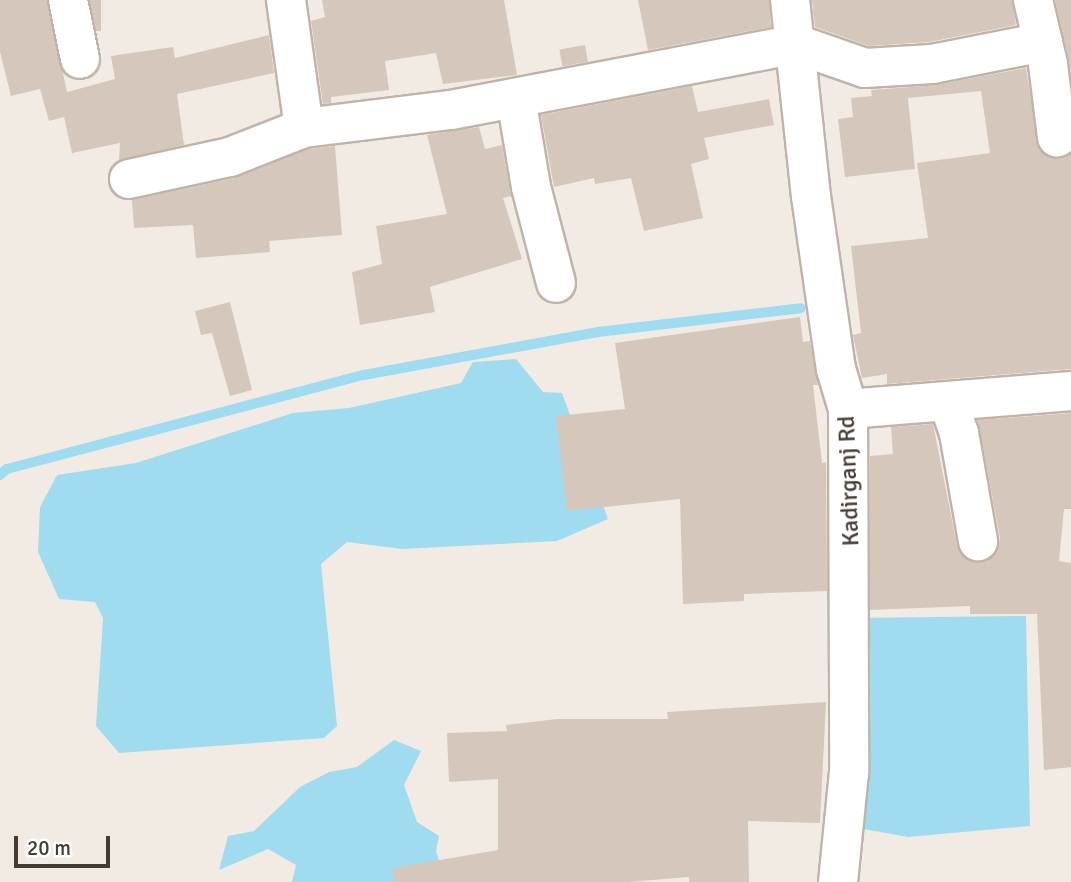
<!DOCTYPE html>
<html>
<head>
<meta charset="utf-8">
<style>
	body { margin:0 }
	#map { position:relative; width:1071px; height:882px; overflow:hidden; background:#f2ebe3; font-family:Signika,sans-serif }
	div>[style] { position:absolute }
	[style*='--x'] { left:calc(var(--x)*1px); top:calc(var(--y)*1px); width:calc(var(--w)*1px); rotate:calc(var(--a)*1deg) }
	.water>* { inset:0; background:#9fdcef }
	.stream>* { height:10px; margin:-5px; padding:0 5px; transform-origin:5px; border-radius:5px; background:#9fdcef }
	.building>* { inset:0; background:#d6c7bc; transform-origin:0 0 }
	.roads { filter:drop-shadow(2px 0 #c0b4a9) drop-shadow(-2px 0 #c0b4a9) drop-shadow(0 2px #c0b4a9) drop-shadow(0 -2px #c0b4a9) }
	.minor>* { height:38px; margin:-19px; padding:0 19px; transform-origin:19px; border-radius:19px; background:#fff }
	span { translate:-50% -50%; white-space:nowrap; text-align:center; line-height:1.15; -webkit-text-stroke:6px #fff; paint-order:stroke }
	.street-label { font-size:24px; color:#433b34 }
	.scale { position:absolute; left:14px; top:836px; width:96px; height:32px; box-sizing:border-box; border:4px solid #433b34; border-top:0; padding-left:9px; font-size:21px; line-height:24px; white-space:nowrap; color:#433b34; -webkit-text-stroke:5px #fff; paint-order:stroke }
</style>
</head>
<body>
<div id="map">
	<div class="water">
		<i style="clip-path:polygon(516px 359px,543px 392px,562px 393px,608px 519px,557px 541px,402px 549px,347px 542px,321px 564px,337px 726px,324px 738px,119px 753px,96px 726px,103px 618px,95px 602px,59px 599px,38px 552px,40px 507px,57px 475px,136px 463px,293px 413px,349px 408px,461px 383px,473px 362px)"></i>
		<i style="clip-path:polygon(1026px 616px,1030px 826px,908px 837px,858px 828px,855px 618px)"></i>
		<i style="clip-path:polygon(394px 740px,421px 751px,404px 785px,417px 822px,439px 836px,436px 851px,446px 882px,292px 882px,296px 865px,268px 849px,219px 870px,228px 836px,254px 831px,300px 787px,329px 772px,357px 767px)"></i>
	</div>
	<div class="stream">
		<i style="--x:0;--y:475;--w:9;--a:-41"></i>
		<i style="--x:7;--y:469;--w:369;--a:-14.8"></i>
		<i style="--x:364;--y:375;--w:238;--a:-10.4"></i>
		<i style="--x:598;--y:332;--w:204;--a:-6.7"></i>
	</div>
	<div class="building">
		<i style="clip-path:polygon(0 0,47px 0,67px 92px,115px 79px,111px 56px,173px 47px,175px 58px,269px 35px,274px 73px,177px 94px,184px 145px,119px 160px,120px 143px,72px 153px,64px 117px,49px 121px,40px 89px,11px 96px,0 52px)"></i>
		<i style="left:90px;top:0;width:11px;height:31px"></i>
		<i style="clip-path:polygon(322px 0,504px 0,517px 75px,443px 84px,436px 53px,385px 61px,389px 90px,331px 97px,331px 103px,323px 104px,311px 21px,325px 17px)"></i>
		<i style="clip-path:polygon(638px 0,769px 0,771px 27px,648px 50px)"></i>
		<i style="clip-path:polygon(812px 0,1012px 0,1016px 25px,929px 42px,869px 46px,815px 27px)"></i>
		<i style="clip-path:polygon(1055px 0,1071px 0,1071px 72px,1069px 59px)"></i>
		<i style="left:585px;top:45px;width:17px;height:26px;rotate:80deg"></i>
		<i style="clip-path:polygon(1026px 68px,1039px 150px,1059px 159px,1071px 154px,1071px 369px,887px 384px,887px 374px,862px 378px,853px 335px,861px 333px,851px 246px,928px 238px,917px 163px,990px 153px,981px 91px,908px 98px,915px 169px,845px 177px,838px 119px,853px 117px,851px 98px,872px 96px,871px 90px,936px 85px)"></i>
		<i style="clip-path:polygon(692px 86px,698px 112px,769px 99px,774px 125px,704px 138px,709px 159px,691px 164px,703px 218px,644px 231px,631px 178px,595px 184px,594px 178px,554px 187px,541px 115px)"></i>
		<i style="clip-path:polygon(479px 127px,485px 149px,502px 145px,511px 196px,503px 198px,522px 259px,430px 287px,435px 312px,360px 325px,352px 272px,382px 264px,376px 226px,447px 214px,427px 135px)"></i>
		<i style="clip-path:polygon(335px 146px,342px 235px,269px 241px,270px 252px,196px 258px,193px 225px,134px 228px,132px 200px,235px 178px,309px 149px)"></i>
		<i style="clip-path:polygon(230px 302px,252px 390px,230px 396px,212px 333px,201px 335px,195px 311px)"></i>
		<i style="clip-path:polygon(800px 317px,803px 342px,810px 341px,818px 385px,813px 385px,822px 463px,826px 462px,827px 591px,744px 594px,744px 601px,683px 604px,680px 499px,567px 511px,556px 416px,625px 409px,615px 343px)"></i>
		<i style="clip-path:polygon(1071px 413px,1071px 509px,1064px 509px,1059px 561px,1071px 563px,1071px 767px,1044px 770px,1037px 614px,970px 614px,970px 606px,870px 610px,870px 456px,893px 454px,891px 427px,933px 424px,957px 545px,970px 561px,982px 562px,998px 549px,1000px 538px,978px 420px)"></i>
		<i style="clip-path:polygon(826px 702px,820px 823px,748px 821px,749px 882px,689px 882px,689px 877px,628px 882px,394px 882px,393px 868px,498px 850px,498px 779px,449px 782px,447px 733px,507px 731px,506px 725px,557px 719px,668px 719px,667px 712px)"></i>
	</div>
	<div class="roads">
		<div class="minor">
			<i style="--x:68;--y:0;--w:60;--a:78.5"></i>
			<i style="--x:286;--y:0;--w:129;--a:82"></i>
			<i style="--x:790;--y:0;--w:197;--a:83.9"></i>
			<i style="--x:811;--y:196;--w:175;--a:81.8"></i>
			<i style="--x:836;--y:369;--w:42;--a:73.3"></i>
			<i style="--x:848;--y:409;--w:363;--a:89.8"></i>
			<i style="--x:849;--y:772;--w:111;--a:95.7"></i>
			<i style="--x:1033;--y:0;--w:66;--a:76.8"></i>
			<i style="--x:1048;--y:64;--w:74;--a:83"></i>
			<i style="--x:516;--y:98;--w:90;--a:80.4"></i>
			<i style="--x:531;--y:187;--w:99;--a:75.4"></i>
			<i style="--x:129;--y:179;--w:103;--a:-12.3"></i>
			<i style="--x:230;--y:157;--w:79;--a:-21.4"></i>
			<i style="--x:304;--y:128;--w:148;--a:-7"></i>
			<i style="--x:451;--y:110;--w:351;--a:-10.8"></i>
			<i style="--x:796;--y:44;--w:73;--a:19.2"></i>
			<i style="--x:865;--y:68;--w:67;--a:-3.4"></i>
			<i style="--x:932;--y:64;--w:113;--a:-11.2"></i>
			<i style="--x:949;--y:404;--w:31;--a:71"></i>
			<i style="--x:959;--y:433;--w:110;--a:80"></i>
			<i style="--x:848;--y:409;--w:224;--a:-4.6"></i>
		</div>
	</div>
	<div class="street-label">
		<span style="left:849px;top:481px;rotate:-92deg">Kadirganj Rd</span>
	</div>
	<div class="scale">20 m</div>
</div>
</body>
</html>
